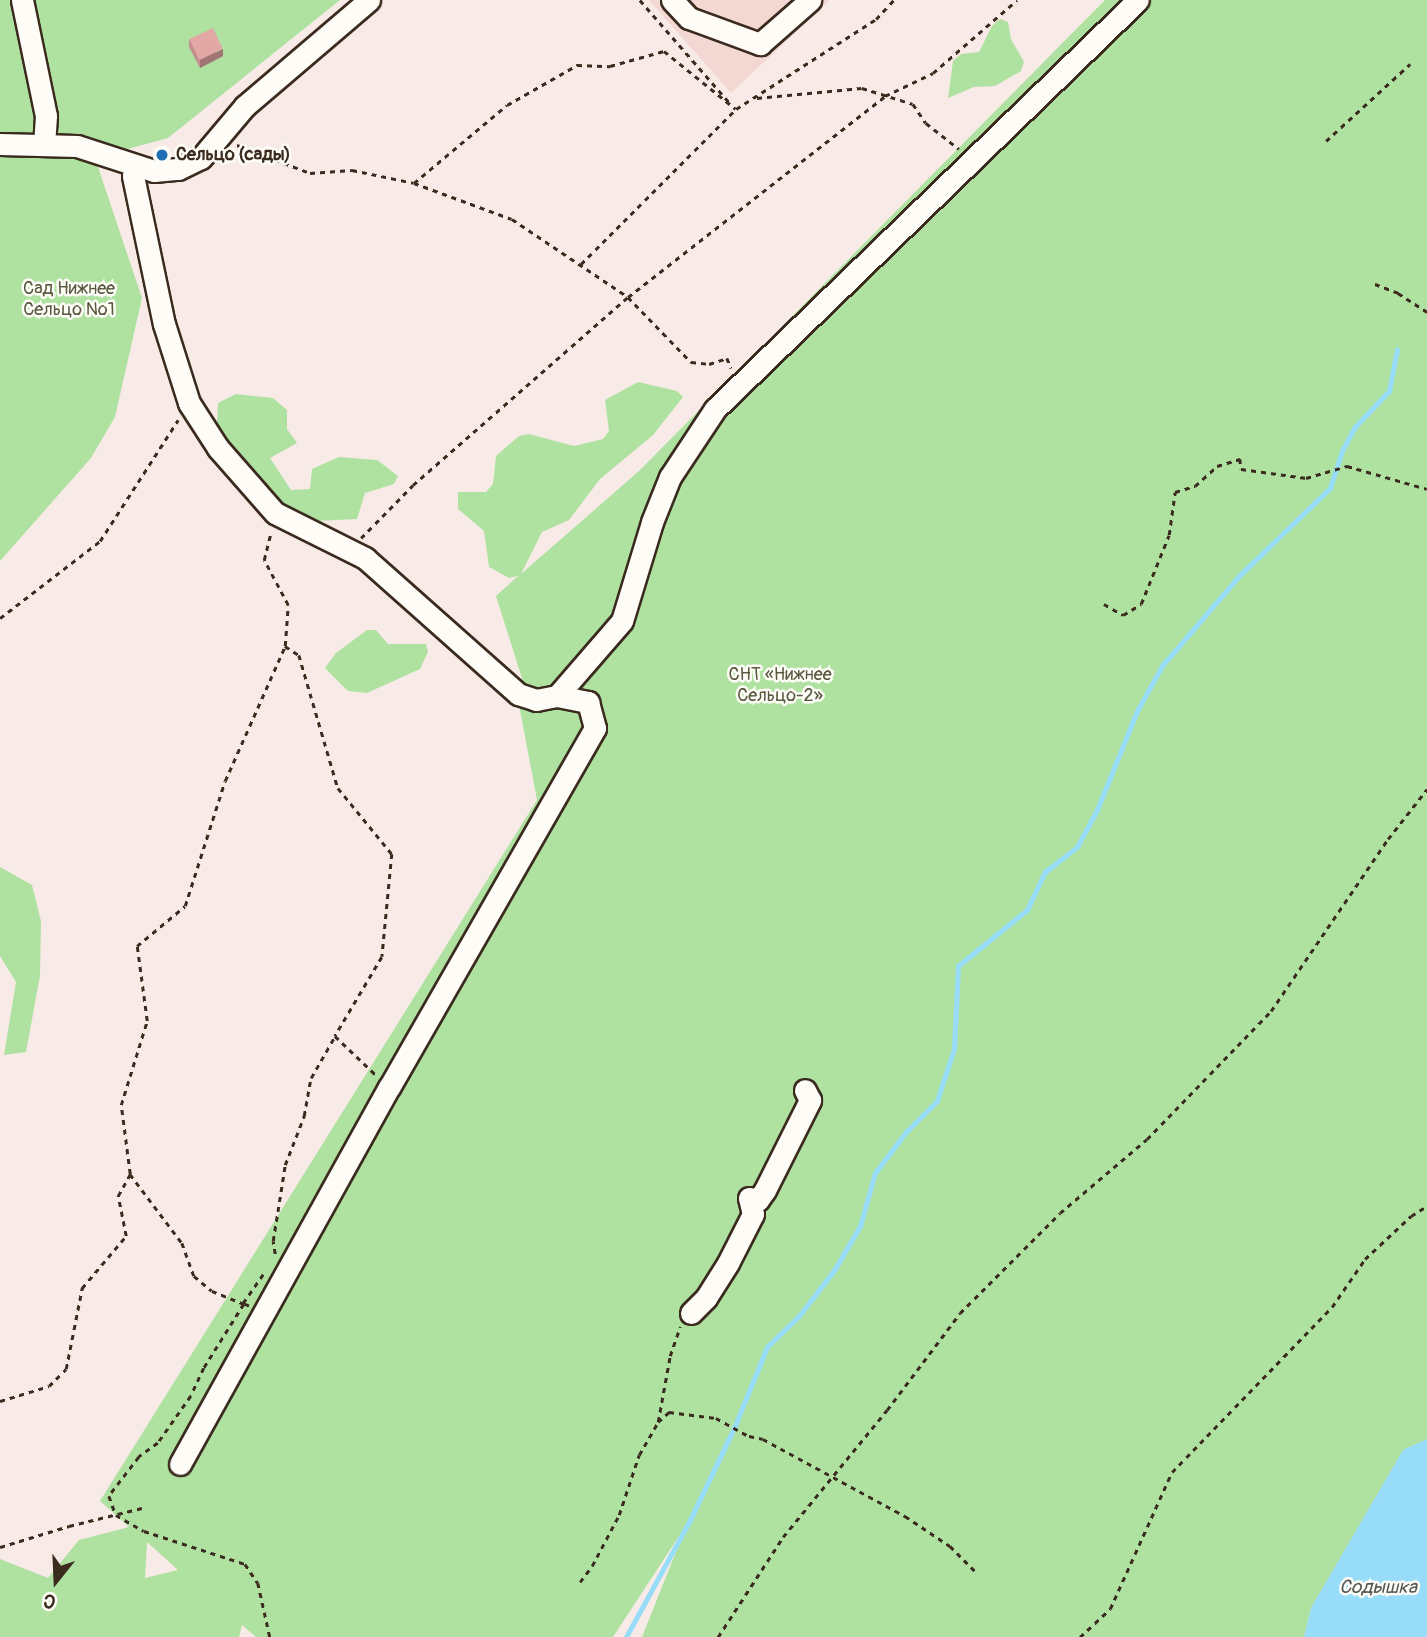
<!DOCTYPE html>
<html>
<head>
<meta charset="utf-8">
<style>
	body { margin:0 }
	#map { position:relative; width:1427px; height:1637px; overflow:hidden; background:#f8ebe7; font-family:Pangolin,sans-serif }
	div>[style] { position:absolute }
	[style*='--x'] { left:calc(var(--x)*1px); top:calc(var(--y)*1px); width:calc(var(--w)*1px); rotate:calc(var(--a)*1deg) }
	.built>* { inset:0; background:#f2d7d3 }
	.green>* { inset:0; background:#afe1a1 }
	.water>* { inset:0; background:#97dcf9 }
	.stream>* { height:4.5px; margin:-2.25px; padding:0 2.25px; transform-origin:2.25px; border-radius:2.25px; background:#97dcf9 }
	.path>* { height:2.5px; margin-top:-1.25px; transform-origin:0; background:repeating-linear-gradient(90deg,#3b2a1e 0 5px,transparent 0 10px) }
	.roads { filter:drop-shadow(2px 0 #3b2a1e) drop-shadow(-2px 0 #3b2a1e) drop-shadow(0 2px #3b2a1e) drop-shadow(0 -2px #3b2a1e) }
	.minor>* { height:21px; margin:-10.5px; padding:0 10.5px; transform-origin:10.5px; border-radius:10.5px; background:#fdfcf7 }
	.wall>* { inset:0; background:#c3908e }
	.shaded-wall>* { inset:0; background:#9f7674 }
	.building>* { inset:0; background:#e3a8a5; transform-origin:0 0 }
	.dots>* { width:19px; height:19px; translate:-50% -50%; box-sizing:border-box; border:4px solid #fdfcf7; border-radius:50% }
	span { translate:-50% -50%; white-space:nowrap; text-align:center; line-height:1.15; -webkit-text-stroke:5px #fdfcf7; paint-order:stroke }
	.poi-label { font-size:18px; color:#3b2a1e; font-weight:700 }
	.left { translate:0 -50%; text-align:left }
	.park-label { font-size:18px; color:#58583f }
	.water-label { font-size:19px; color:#525655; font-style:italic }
	.north { position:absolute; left:21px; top:1546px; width:70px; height:70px; -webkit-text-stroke:5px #fdfcf7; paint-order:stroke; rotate:198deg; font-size:19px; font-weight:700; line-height:28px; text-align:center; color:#3b2a1e }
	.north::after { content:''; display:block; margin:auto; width:24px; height:32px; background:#3b2a1e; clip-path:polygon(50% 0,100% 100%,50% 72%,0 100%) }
</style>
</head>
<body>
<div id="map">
	<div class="built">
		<i style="clip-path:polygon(649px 0,830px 0,731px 93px)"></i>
	</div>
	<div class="green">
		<i style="clip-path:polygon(0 0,340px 0,168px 138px,95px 158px,142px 298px,115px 417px,91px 458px,0 561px)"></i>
		<i style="clip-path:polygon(evenodd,1105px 0,1427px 0,1427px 1439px,1403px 1450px,1311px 1608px,1304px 1637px,642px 1637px,687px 1524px,613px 1637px,256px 1637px,242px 1625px,239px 1637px,0 1637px,0 1559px,48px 1578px,79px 1540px,129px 1527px,100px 1501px,537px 800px,519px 705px,525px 688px,496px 596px,518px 576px,509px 578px,489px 567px,484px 531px,458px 509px,458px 492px,486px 492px,493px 484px,496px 456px,519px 436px,529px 434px,574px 446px,603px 439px,609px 431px,605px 400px,638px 382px,677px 391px,683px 397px,653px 435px,600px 479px,569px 520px,542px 532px,521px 574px,639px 471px,1105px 0,147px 1542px,178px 1570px,145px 1578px,147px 1542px)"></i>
		<i style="clip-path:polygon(1000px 19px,1008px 22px,1011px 39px,1024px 62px,1021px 71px,995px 86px,974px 87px,948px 98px,953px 61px,961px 54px,979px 52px,992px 26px)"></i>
		<i style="clip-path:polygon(236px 394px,273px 398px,287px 410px,287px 429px,297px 443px,270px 458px,291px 490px,310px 489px,312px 469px,339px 457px,377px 460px,398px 476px,394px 484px,365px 493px,357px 519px,315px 521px,278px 502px,260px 478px,237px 460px,217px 423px,218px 403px)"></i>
		<i style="clip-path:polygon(367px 630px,376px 630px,388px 644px,426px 644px,428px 652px,420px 669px,367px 693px,348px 691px,325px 668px,336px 653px)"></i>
		<i style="clip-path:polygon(0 867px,32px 885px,41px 921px,40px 976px,26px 1052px,4px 1055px,16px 982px,0 956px)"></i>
	</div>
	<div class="water">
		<i style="clip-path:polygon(1427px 1439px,1427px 1637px,1304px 1637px,1311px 1608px,1403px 1450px)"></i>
	</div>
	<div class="stream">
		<i style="--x:626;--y:1637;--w:133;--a:-61.3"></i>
		<i style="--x:690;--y:1520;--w:102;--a:-64.4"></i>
		<i style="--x:734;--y:1428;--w:87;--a:-67.8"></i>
		<i style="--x:767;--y:1347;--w:45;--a:-44.1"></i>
		<i style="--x:799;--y:1316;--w:59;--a:-52.5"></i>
		<i style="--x:835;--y:1269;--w:50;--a:-59.8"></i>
		<i style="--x:860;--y:1226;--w:55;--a:-74.2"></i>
		<i style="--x:875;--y:1173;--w:51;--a:-52.9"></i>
		<i style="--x:906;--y:1132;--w:44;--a:-45"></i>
		<i style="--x:937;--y:1101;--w:55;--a:-71.9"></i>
		<i style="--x:954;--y:1049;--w:83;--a:-87.2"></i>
		<i style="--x:958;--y:966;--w:89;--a:-39.1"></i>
		<i style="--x:1027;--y:910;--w:42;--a:-64.7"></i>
		<i style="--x:1045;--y:872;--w:41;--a:-38"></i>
		<i style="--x:1077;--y:847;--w:42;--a:-61.6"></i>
		<i style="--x:1097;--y:810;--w:107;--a:-68"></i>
		<i style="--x:1137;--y:711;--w:51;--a:-60.9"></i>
		<i style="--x:1162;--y:666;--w:120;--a:-49.4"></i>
		<i style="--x:1240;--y:575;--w:125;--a:-44"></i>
		<i style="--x:1330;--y:488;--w:39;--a:-72"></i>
		<i style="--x:1342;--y:451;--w:27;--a:-62"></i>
		<i style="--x:1355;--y:427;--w:50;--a:-46.6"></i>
		<i style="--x:1389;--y:391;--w:42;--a:-79"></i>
	</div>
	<div class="path">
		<i style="--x:640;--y:0;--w:137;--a:48.9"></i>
		<i style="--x:757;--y:98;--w:105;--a:-5.4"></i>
		<i style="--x:862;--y:88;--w:53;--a:17.4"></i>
		<i style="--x:913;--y:104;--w:23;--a:56"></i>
		<i style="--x:926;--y:123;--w:42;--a:38.2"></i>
		<i style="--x:1326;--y:141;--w:114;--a:-42.5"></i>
		<i style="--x:237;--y:145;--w:78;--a:21"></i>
		<i style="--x:310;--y:173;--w:42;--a:-4.1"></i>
		<i style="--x:352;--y:170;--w:63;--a:11.8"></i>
		<i style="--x:414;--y:183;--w:104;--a:20.2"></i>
		<i style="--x:512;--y:219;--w:140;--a:33.9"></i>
		<i style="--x:628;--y:297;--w:91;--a:45.9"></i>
		<i style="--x:691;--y:362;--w:18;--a:6"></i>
		<i style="--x:709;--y:364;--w:19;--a:-18"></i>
		<i style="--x:727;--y:358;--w:11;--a:68"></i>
		<i style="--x:414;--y:183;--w:121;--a:-40"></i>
		<i style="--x:507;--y:105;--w:81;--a:-29.7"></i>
		<i style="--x:577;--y:65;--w:33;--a:2"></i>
		<i style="--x:610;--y:66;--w:56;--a:-15.5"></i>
		<i style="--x:664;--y:51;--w:92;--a:38.9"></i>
		<i style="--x:736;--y:109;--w:166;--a:-32.7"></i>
		<i style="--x:876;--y:19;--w:26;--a:-47"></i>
		<i style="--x:581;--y:264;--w:218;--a:-45"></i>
		<i style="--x:1375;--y:284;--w:25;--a:21"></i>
		<i style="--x:1398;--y:293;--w:35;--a:33"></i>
		<i style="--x:361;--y:538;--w:74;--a:-45.5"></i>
		<i style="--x:413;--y:485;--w:286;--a:-41.2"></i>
		<i style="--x:628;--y:297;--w:326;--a:-38"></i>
		<i style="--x:885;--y:96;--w:53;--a:-25.6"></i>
		<i style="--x:933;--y:73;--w:111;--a:-41"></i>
		<i style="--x:1104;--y:604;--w:22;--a:30"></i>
		<i style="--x:1123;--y:615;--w:21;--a:-31"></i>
		<i style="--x:1141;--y:604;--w:74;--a:-67.9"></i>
		<i style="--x:1169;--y:535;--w:43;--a:-82.1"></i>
		<i style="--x:1175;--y:492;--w:21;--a:-17"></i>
		<i style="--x:1195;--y:486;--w:30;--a:-42"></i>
		<i style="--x:1217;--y:466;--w:24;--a:-17"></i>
		<i style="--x:1240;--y:459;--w:10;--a:84"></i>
		<i style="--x:1241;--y:469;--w:66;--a:7.9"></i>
		<i style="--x:1306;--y:478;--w:43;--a:-16.3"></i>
		<i style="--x:1347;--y:466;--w:83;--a:16"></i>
		<i style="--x:0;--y:618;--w:126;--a:-37.6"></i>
		<i style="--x:100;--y:541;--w:144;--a:-57.2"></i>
		<i style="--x:285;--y:646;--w:17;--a:33"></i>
		<i style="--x:299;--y:655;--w:139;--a:73.7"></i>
		<i style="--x:338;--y:788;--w:85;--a:50.7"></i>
		<i style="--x:392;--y:854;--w:103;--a:95.5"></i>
		<i style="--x:382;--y:957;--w:92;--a:120.7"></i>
		<i style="--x:335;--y:1036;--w:58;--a:43.6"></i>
		<i style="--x:130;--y:1174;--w:86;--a:53"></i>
		<i style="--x:182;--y:1243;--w:35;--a:70"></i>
		<i style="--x:194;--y:1276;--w:23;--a:40"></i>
		<i style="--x:212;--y:1291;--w:35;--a:22"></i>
		<i style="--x:275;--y:1254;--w:13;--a:-99"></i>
		<i style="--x:273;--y:1241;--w:77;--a:-81"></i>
		<i style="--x:285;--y:1165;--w:53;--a:-68.8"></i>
		<i style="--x:304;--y:1116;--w:39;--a:-80"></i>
		<i style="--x:311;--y:1078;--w:48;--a:-60.3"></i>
		<i style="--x:243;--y:1303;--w:39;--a:-55"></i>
		<i style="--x:249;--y:1306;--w:5;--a:-158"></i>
		<i style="--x:244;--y:1304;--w:75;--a:122"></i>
		<i style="--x:204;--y:1368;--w:31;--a:115"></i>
		<i style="--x:191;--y:1396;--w:57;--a:125.1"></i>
		<i style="--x:158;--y:1443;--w:24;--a:144"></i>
		<i style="--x:139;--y:1457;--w:49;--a:127.6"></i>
		<i style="--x:109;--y:1496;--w:20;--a:70"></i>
		<i style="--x:116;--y:1515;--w:32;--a:30"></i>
		<i style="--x:144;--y:1531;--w:106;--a:18.1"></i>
		<i style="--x:245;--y:1564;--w:23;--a:56"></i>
		<i style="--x:258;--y:1583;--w:55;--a:77.5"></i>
		<i style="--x:0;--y:1401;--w:51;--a:-17"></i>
		<i style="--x:49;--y:1386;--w:24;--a:-45"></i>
		<i style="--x:66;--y:1369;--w:83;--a:-78.8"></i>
		<i style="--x:82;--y:1288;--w:68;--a:-49.8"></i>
		<i style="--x:126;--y:1236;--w:41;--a:-101.3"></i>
		<i style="--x:118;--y:1196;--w:25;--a:-61"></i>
		<i style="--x:130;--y:1174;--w:70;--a:-97.4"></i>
		<i style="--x:121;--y:1105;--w:88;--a:-72.8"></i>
		<i style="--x:147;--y:1021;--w:76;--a:-97.6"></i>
		<i style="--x:137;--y:946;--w:62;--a:-39.8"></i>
		<i style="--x:185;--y:906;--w:131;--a:-72.3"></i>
		<i style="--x:225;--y:781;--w:148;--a:-66"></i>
		<i style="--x:285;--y:646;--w:41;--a:-85.8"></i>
		<i style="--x:288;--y:605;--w:51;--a:-118.1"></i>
		<i style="--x:264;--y:560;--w:29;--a:-76"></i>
		<i style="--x:658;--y:1422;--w:67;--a:-79.7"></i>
		<i style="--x:670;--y:1356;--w:31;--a:-71"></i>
		<i style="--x:0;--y:1547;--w:72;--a:-16.9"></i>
		<i style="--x:69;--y:1526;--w:75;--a:-13.9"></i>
		<i style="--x:580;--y:1582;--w:20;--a:-53"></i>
		<i style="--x:592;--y:1566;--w:58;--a:-62.1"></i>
		<i style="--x:619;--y:1515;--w:63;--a:-71.6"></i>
		<i style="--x:639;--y:1455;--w:38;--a:-60"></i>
		<i style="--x:658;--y:1422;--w:15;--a:-42"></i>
		<i style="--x:669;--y:1412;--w:47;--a:7.3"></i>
		<i style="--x:716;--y:1418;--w:38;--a:29"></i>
		<i style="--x:749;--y:1436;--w:14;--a:12"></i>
		<i style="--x:763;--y:1439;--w:162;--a:28.5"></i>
		<i style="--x:905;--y:1516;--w:54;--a:33.7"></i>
		<i style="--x:950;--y:1546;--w:37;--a:45"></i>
		<i style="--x:718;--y:1637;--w:119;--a:-57"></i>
		<i style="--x:783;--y:1537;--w:164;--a:-50.7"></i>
		<i style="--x:887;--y:1410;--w:121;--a:-53"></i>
		<i style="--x:960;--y:1313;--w:141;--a:-45"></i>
		<i style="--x:1060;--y:1213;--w:114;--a:-40.4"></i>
		<i style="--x:1147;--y:1139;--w:178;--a:-45.9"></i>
		<i style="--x:1271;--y:1011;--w:208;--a:-55.8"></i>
		<i style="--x:1388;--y:839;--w:63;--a:-52"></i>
		<i style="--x:1080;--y:1637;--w:41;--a:-43"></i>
		<i style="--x:1110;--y:1609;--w:150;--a:-65.7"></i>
		<i style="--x:1172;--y:1472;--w:230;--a:-45.9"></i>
		<i style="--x:1332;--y:1307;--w:58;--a:-55.5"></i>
		<i style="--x:1365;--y:1259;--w:63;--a:-43.1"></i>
		<i style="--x:1411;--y:1216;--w:19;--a:-32"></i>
	</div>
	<div class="roads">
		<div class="minor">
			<i style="--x:22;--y:0;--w:118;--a:78.3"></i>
			<i style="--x:46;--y:116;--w:28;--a:94"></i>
			<i style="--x:672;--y:0;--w:25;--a:47"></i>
			<i style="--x:689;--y:18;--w:76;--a:20.1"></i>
			<i style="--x:760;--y:44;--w:67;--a:-41.3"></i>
			<i style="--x:0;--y:144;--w:77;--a:1.5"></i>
			<i style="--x:77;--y:146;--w:81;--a:18"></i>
			<i style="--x:154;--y:171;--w:24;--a:-5"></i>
			<i style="--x:178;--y:169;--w:25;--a:-26"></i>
			<i style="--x:201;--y:158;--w:68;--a:-49.8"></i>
			<i style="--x:245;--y:106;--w:163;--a:-40.5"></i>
			<i style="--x:136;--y:166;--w:10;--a:107"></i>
			<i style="--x:133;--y:176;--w:151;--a:78.2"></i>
			<i style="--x:164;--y:324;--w:83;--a:72.4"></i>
			<i style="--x:189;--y:403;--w:54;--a:57.2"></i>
			<i style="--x:218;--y:448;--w:86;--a:48.8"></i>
			<i style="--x:275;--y:513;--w:101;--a:26.6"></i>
			<i style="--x:365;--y:558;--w:205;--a:41.6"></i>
			<i style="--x:518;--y:694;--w:19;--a:18"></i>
			<i style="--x:536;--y:700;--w:21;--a:-11"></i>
			<i style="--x:557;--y:696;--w:32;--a:11"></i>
			<i style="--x:588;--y:702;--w:27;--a:75"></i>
			<i style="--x:595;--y:728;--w:414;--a:119.8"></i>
			<i style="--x:389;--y:1087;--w:431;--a:119"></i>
			<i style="--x:557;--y:696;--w:99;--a:-49.1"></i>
			<i style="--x:622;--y:621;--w:103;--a:-73.1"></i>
			<i style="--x:652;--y:522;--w:48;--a:-68.2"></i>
			<i style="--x:670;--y:477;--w:82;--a:-56.5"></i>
			<i style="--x:715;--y:409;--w:588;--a:-44.04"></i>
			<i style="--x:691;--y:1313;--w:21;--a:-45"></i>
			<i style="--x:706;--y:1298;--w:41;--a:-57.8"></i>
			<i style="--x:728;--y:1263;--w:55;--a:-63"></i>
			<i style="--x:753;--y:1214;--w:16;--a:-104"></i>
			<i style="--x:749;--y:1198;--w:9;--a:13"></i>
			<i style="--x:758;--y:1200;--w:12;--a:-55"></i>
			<i style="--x:765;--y:1190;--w:101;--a:-63.4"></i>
			<i style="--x:810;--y:1100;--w:11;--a:-117"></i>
		</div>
	</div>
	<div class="wall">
		<i style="clip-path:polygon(189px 39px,223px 56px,200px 68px,189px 47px)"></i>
	</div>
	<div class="shaded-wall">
		<i style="clip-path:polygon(223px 49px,223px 56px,200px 68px,200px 60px)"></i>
	</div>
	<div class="building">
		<i style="left:213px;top:28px;width:23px;height:26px;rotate:65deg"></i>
	</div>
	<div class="dots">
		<i style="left:162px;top:155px;background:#1f6fb2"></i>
	</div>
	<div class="poi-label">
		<span class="left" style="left:176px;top:155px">Сельцо (сады)</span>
	</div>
	<div class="park-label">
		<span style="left:69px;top:300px">Сад Нижнее<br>Сельцо №1</span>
		<span style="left:780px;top:686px">СНТ «Нижнее<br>Сельцо-2»</span>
	</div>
	<div class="water-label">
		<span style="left:1378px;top:1588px">Содышка</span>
	</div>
	<div class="north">С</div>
</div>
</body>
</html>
